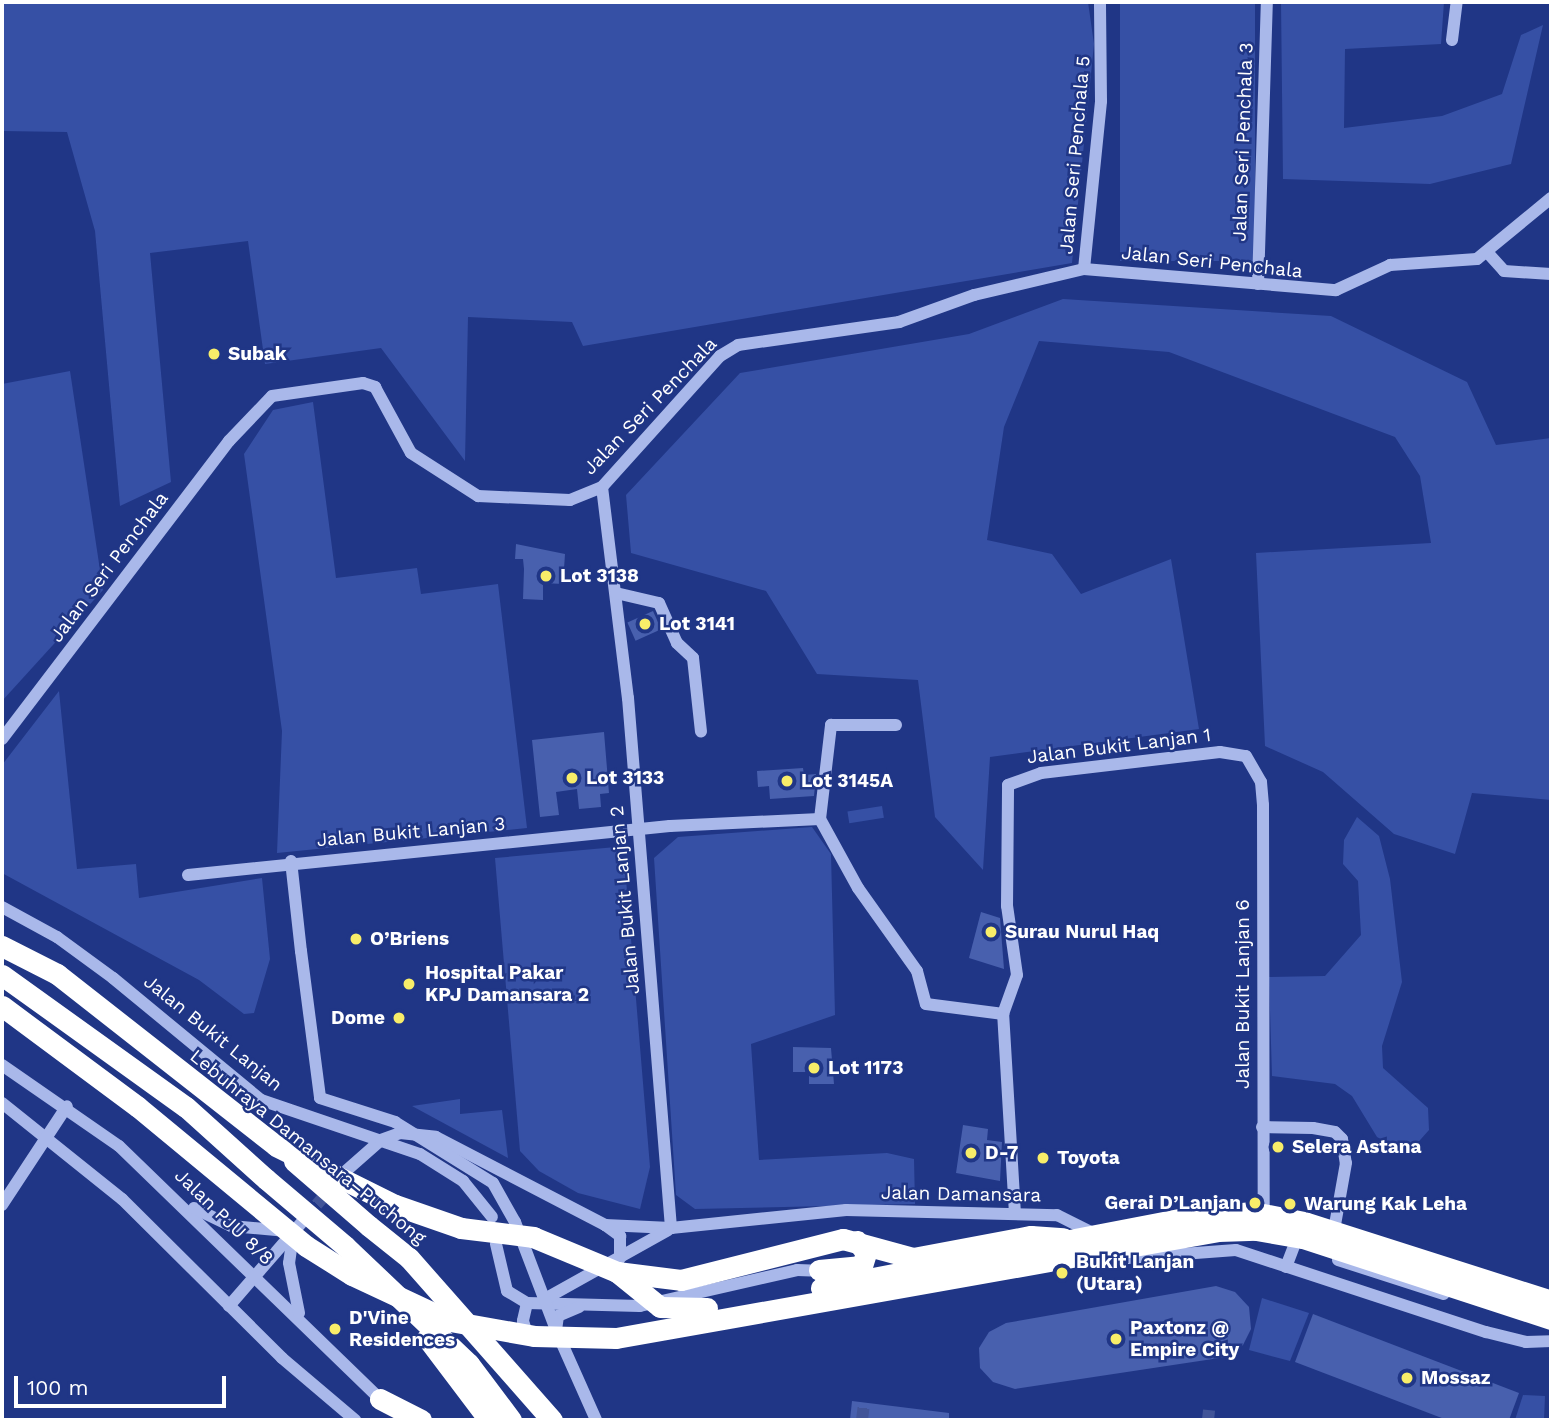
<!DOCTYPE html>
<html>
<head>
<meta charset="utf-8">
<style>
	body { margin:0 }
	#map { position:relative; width:1553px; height:1422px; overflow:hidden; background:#203686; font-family:"Work Sans",sans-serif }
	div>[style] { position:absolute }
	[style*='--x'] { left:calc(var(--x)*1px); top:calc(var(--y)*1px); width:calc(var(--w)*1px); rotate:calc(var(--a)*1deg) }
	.green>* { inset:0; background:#3650a5; transform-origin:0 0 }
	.building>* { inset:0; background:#4860ae; transform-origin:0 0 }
	.minor-tunnel>* { height:12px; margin-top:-6px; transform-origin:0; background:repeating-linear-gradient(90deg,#415498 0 12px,transparent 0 18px) }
	.minor>* { height:12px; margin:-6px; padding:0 6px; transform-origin:6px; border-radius:6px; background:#a9b8ea }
	.highway>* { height:21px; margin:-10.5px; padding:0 10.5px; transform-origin:10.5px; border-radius:10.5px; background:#fff }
	.minor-bridge>* { height:12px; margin:-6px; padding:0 6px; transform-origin:6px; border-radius:6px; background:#a9b8ea }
	.highway-bridge>* { height:21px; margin:-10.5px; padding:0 10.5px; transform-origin:10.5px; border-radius:10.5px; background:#fff }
	.dots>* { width:19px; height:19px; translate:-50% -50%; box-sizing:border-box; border:4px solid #203686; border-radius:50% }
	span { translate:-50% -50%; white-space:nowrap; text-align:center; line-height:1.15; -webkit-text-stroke:5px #203686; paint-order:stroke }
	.street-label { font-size:19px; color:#fff }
	.poi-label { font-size:19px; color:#fff; font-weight:700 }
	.left { translate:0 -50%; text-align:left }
	.right { translate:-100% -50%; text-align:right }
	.frame { position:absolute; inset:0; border:4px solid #fff; pointer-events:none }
	.scale { position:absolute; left:14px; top:1376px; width:212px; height:32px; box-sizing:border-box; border:4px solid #fff; border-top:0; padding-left:9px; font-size:21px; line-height:24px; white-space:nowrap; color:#fff; -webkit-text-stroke:5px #203686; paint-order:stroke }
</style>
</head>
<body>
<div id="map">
	<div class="green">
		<i style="clip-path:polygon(2px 2px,1088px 2px,1094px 44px,1072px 263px,583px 346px,572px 322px,468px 317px,465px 461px,381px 348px,265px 364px,248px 241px,150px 253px,171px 482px,120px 506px,95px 231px,67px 132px,2px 131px)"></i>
		<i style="left:1120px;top:2px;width:135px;height:259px"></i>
		<i style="clip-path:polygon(1281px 2px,1444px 2px,1441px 44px,1345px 49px,1344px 128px,1442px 116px,1502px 94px,1521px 35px,1543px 25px,1511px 164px,1430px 184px,1283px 179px)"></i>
		<i style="clip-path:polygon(1063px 299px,1331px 316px,1467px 382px,1496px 445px,1551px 438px,1551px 800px,1472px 793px,1455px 854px,1394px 834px,1323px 772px,1265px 746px,1256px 553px,1431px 543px,1420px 476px,1395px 437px,1169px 352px,1039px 341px,1004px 427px,987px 540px,1052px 554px,1081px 594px,1171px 559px,1199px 729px,990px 757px,983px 870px,935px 817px,918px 680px,817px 674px,766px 591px,631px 553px,626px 495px,740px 373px,969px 334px)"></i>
		<i style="clip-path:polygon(70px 371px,103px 590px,2px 701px,2px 384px)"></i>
		<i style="clip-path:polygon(313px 402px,336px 578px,417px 568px,421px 594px,498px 584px,527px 828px,277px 853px,282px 731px,244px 454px,273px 410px)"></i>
		<i style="clip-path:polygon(59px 691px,77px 869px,136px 864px,139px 898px,262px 878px,270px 959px,254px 1013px,244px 1014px,199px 980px,2px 873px,2px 765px)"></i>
		<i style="left:882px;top:806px;width:12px;height:35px;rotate:81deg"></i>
		<i style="clip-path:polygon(1357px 817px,1379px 836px,1390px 879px,1402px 982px,1382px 1046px,1383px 1068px,1428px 1108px,1429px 1130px,1413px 1148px,1401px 1150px,1377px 1137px,1352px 1096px,1335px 1084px,1272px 1076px,1269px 977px,1325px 976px,1361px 935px,1358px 881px,1343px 864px,1344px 840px)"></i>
		<i style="clip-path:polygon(812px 827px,831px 854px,835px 1015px,751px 1044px,759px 1160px,887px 1153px,914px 1159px,915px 1204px,695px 1209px,676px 1195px,654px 858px,678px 837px)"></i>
		<i style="clip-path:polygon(616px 847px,624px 855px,650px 1167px,640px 1209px,578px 1193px,539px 1171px,520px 1151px,495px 858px)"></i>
		<i style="clip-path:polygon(460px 1099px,460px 1114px,502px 1110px,508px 1158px,412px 1106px)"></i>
		<i style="clip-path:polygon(1262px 1298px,1309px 1313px,1290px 1361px,1249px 1350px)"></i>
		<i style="clip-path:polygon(1523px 1395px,1545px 1396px,1544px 1420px,1515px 1420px)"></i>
	</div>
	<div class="building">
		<i style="clip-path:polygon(516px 544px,565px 554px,563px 584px,543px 583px,543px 600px,523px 599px,524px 569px,523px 559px,515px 559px)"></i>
		<i style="left:653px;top:611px;width:20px;height:28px;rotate:66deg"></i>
		<i style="clip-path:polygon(604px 732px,609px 793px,600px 794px,601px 807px,579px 809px,577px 789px,556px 792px,559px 815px,540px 817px,532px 740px)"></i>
		<i style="clip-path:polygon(803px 768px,804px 775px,816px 774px,814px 796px,770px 799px,769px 786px,758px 787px,757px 771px)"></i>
		<i style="clip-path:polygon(981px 912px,1000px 918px,1004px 969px,969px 958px)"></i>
		<i style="clip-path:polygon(793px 1047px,831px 1048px,834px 1084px,809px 1084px,809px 1072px,793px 1072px)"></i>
		<i style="clip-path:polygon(963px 1125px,988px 1129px,987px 1140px,1002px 1142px,1000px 1181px,956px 1173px)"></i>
		<i style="clip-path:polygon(1216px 1286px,1235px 1292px,1249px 1307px,1251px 1329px,1243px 1345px,1226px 1357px,1015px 1389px,993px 1382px,980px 1368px,979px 1348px,989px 1332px,1006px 1323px)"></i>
		<i style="clip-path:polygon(1313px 1314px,1519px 1393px,1509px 1420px,1447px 1420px,1295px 1362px)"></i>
		<i style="clip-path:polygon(852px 1401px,949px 1413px,949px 1420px,850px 1420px)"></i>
	</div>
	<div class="minor-tunnel">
		<i style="--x:305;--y:1218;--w:41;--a:-48.9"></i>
		<i style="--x:862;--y:1420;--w:17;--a:-83"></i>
		<i style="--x:1208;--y:1420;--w:10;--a:-84"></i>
	</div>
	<div class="minor">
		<i style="--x:1452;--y:40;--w:38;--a:-83"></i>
		<i style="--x:1487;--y:252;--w:25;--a:48"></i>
		<i style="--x:1504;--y:271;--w:47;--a:3.7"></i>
		<i style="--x:1084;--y:269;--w:169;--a:-84.2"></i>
		<i style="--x:1101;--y:101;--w:99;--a:-90.6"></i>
		<i style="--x:1258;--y:284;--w:282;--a:-88.2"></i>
		<i style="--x:602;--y:487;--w:213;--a:83"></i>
		<i style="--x:628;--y:698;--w:532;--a:85.36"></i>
		<i style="--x:616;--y:593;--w:44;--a:13.1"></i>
		<i style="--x:659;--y:603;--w:44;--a:65.8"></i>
		<i style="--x:677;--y:643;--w:22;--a:43"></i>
		<i style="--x:693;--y:658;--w:74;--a:83.8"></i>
		<i style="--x:2;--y:739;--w:375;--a:-52.7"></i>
		<i style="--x:229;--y:441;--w:62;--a:-46.3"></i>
		<i style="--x:272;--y:396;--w:92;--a:-8.1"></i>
		<i style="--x:363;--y:383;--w:13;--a:18"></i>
		<i style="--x:375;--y:387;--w:75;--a:61.4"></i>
		<i style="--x:411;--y:453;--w:80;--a:32.7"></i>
		<i style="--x:478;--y:496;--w:92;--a:2.5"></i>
		<i style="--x:570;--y:500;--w:35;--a:-22"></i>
		<i style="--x:602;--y:487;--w:176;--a:-48"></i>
		<i style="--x:720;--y:356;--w:21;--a:-31"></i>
		<i style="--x:738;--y:345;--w:163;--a:-8.1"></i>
		<i style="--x:899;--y:322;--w:80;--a:-19.8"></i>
		<i style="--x:974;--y:295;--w:113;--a:-13.3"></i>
		<i style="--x:1084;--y:269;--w:253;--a:4.8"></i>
		<i style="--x:1336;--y:290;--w:60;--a:-24.8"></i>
		<i style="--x:1390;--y:265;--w:87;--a:-3.9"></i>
		<i style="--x:1477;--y:259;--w:96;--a:-39.5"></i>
		<i style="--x:820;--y:819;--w:79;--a:61.2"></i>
		<i style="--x:858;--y:888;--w:102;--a:54.6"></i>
		<i style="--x:917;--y:971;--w:34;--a:75"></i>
		<i style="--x:926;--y:1004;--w:78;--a:7.4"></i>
		<i style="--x:820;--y:819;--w:95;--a:-83.3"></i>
		<i style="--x:831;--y:725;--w:65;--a:0"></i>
		<i style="--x:291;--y:861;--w:91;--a:83.7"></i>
		<i style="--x:188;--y:875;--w:484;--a:-5.8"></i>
		<i style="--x:670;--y:826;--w:150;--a:-2.7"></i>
		<i style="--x:2;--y:907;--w:63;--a:28.6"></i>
		<i style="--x:57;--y:937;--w:69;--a:36.2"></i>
		<i style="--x:113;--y:978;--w:192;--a:39.5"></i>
		<i style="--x:261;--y:1100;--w:168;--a:18.8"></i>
		<i style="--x:420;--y:1154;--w:51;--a:32.1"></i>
		<i style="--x:463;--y:1181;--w:46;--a:51.1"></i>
		<i style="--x:2;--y:1065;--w:142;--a:34.7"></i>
		<i style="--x:119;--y:1146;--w:368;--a:44.1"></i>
		<i style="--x:2;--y:1103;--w:154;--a:38.7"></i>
		<i style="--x:122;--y:1199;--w:226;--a:44.8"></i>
		<i style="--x:282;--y:1358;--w:96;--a:40.3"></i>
		<i style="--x:1262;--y:1127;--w:51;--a:1.1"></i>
		<i style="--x:1313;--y:1128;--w:22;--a:10"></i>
		<i style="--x:1335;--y:1132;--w:10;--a:45"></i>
		<i style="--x:1342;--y:1139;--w:24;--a:81"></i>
		<i style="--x:1346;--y:1163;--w:74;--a:100.1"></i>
		<i style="--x:347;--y:1170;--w:45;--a:-41.4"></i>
		<i style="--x:381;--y:1140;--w:20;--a:-20"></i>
		<i style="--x:400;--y:1133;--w:36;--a:6"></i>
		<i style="--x:436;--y:1137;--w:191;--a:27.5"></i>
		<i style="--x:605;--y:1225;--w:19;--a:36"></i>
		<i style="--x:620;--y:1236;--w:22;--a:90"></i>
		<i style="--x:2;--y:1205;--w:118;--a:-56.7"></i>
		<i style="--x:194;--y:1208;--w:41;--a:25.9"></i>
		<i style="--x:231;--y:1226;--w:56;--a:5.1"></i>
		<i style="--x:1015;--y:1214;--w:200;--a:-93.4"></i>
		<i style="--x:1003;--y:1014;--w:41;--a:-70.3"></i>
		<i style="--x:1017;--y:975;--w:70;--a:-98.2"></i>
		<i style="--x:1007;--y:906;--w:121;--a:-89.5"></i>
		<i style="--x:1008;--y:785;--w:35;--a:-20"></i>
		<i style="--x:1041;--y:773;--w:180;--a:-6.7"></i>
		<i style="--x:1220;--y:752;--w:26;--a:9"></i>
		<i style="--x:1246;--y:756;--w:30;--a:60"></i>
		<i style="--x:1261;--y:782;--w:23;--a:85"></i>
		<i style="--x:1263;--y:805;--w:413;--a:89.9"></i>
		<i style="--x:605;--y:1225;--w:66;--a:2.6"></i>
		<i style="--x:671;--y:1228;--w:176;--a:-5.9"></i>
		<i style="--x:846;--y:1210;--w:211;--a:1.4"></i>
		<i style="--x:1057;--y:1215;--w:42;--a:26.6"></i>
		<i style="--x:293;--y:1235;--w:28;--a:98"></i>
		<i style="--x:289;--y:1263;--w:51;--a:78.7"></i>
		<i style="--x:496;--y:1244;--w:48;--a:76.8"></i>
		<i style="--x:507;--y:1291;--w:23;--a:31"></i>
		<i style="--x:527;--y:1303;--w:113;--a:1.5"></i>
		<i style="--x:640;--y:1306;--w:161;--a:-12.9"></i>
		<i style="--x:797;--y:1270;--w:28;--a:2"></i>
		<i style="--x:1115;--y:1259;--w:121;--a:-4.3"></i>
		<i style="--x:1236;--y:1250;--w:263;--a:18.2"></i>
		<i style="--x:1486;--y:1332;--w:41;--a:14"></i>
		<i style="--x:1526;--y:1342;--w:25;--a:-2"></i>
		<i style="--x:1338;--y:1260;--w:111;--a:17.8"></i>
		<i style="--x:1286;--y:1267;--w:22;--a:-69"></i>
		<i style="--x:543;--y:1300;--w:143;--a:-29.2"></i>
		<i style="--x:527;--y:1303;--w:18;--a:103"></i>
		<i style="--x:523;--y:1321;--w:19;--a:72"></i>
		<i style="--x:229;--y:1306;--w:113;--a:-49"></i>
		<i style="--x:579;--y:1307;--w:23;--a:157"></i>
		<i style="--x:558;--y:1316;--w:14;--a:98"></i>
		<i style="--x:556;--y:1330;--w:98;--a:66"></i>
	</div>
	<div class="highway">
		<i style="--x:2;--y:946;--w:62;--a:27"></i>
		<i style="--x:57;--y:974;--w:278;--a:38.1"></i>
		<i style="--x:2;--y:975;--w:226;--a:35.7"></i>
		<i style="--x:186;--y:1107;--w:108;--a:42"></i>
		<i style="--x:2;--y:1006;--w:169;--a:36.6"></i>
		<i style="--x:395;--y:1205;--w:70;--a:19.2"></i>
		<i style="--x:369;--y:1226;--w:51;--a:38.7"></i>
		<i style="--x:409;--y:1258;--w:216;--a:48.6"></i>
		<i style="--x:345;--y:1246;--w:171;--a:43.6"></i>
		<i style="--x:469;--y:1364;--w:70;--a:53.1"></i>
		<i style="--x:819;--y:1270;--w:43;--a:-5.3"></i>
		<i style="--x:862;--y:1266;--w:14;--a:-73"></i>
		<i style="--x:866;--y:1253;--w:15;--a:-127"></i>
		<i style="--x:617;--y:1272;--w:64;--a:7.1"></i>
		<i style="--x:681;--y:1280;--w:167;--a:-14.2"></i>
		<i style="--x:843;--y:1239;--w:73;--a:15.2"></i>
		<i style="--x:913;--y:1258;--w:120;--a:-10.6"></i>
		<i style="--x:1031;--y:1236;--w:32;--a:4"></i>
		<i style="--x:427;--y:1338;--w:103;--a:52.9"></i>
		<i style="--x:380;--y:1399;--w:46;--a:27.1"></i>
	</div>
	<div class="minor-bridge">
		<i style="--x:301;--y:951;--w:148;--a:82.6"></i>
		<i style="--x:320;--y:1098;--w:79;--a:17.7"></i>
		<i style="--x:395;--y:1122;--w:115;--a:31.9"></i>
		<i style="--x:493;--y:1183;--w:45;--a:60.6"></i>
		<i style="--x:515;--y:1222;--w:116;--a:69.2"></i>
	</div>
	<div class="highway-bridge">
		<i style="--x:138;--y:1107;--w:218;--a:39.6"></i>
		<i style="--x:306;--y:1246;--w:54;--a:32.2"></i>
		<i style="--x:352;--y:1275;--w:108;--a:25.1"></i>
		<i style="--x:450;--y:1321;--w:85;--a:10.1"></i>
		<i style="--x:534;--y:1336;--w:82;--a:1.4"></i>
		<i style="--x:616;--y:1338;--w:611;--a:-10.08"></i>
		<i style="--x:1218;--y:1231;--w:38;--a:-2"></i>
		<i style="--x:1256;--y:1230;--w:48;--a:9.7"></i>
		<i style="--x:1303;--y:1238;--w:261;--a:18.1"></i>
		<i style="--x:276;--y:1146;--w:133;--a:26.4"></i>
		<i style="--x:294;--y:1161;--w:99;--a:40.9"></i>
		<i style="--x:266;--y:1179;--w:104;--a:40.3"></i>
		<i style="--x:461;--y:1228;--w:73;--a:7.1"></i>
		<i style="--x:533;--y:1237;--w:91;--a:22.6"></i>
		<i style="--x:617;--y:1272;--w:55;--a:39.1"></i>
		<i style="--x:660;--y:1307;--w:47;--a:1.2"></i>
		<i style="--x:821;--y:1288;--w:371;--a:-10.9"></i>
		<i style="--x:1185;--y:1218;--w:68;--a:-5"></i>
		<i style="--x:1253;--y:1212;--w:52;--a:11.1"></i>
		<i style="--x:1304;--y:1222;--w:259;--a:17.7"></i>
	</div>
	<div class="dots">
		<i style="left:214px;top:354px;background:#f8ed69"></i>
		<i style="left:546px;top:576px;background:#f8ed69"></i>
		<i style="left:645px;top:624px;background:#f8ed69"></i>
		<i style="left:572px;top:778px;background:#f8ed69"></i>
		<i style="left:787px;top:781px;background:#f8ed69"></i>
		<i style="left:991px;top:932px;background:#f8ed69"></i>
		<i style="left:356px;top:939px;background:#f8ed69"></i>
		<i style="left:409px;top:984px;background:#f8ed69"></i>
		<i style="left:399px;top:1018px;background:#f8ed69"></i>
		<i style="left:814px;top:1068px;background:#f8ed69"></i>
		<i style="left:1278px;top:1147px;background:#f8ed69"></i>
		<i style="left:971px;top:1153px;background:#f8ed69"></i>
		<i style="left:1043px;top:1158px;background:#f8ed69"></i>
		<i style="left:1255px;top:1203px;background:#f8ed69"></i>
		<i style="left:1290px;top:1204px;background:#f8ed69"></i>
		<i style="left:1062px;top:1273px;background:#f8ed69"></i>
		<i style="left:335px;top:1329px;background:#f8ed69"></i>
		<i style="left:1116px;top:1339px;background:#f8ed69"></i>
		<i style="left:1407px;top:1378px;background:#f8ed69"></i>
	</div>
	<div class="street-label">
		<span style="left:1243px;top:142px;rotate:-88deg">Jalan Seri Penchala 3</span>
		<span style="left:1075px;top:155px;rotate:-85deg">Jalan Seri Penchala 5</span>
		<span style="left:1212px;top:262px;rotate:6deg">Jalan Seri Penchala</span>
		<span style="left:650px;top:406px;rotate:-46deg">Jalan Seri Penchala</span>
		<span style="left:109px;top:567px;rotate:-53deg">Jalan Seri Penchala</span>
		<span style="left:1119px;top:746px;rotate:-7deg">Jalan Bukit Lanjan 1</span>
		<span style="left:411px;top:832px;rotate:-5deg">Jalan Bukit Lanjan 3</span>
		<span style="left:625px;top:900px;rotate:-95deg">Jalan Bukit Lanjan 2</span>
		<span style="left:1243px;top:994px;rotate:-90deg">Jalan Bukit Lanjan 6</span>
		<span style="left:213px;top:1033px;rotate:39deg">Jalan Bukit Lanjan</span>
		<span style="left:308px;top:1147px;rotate:39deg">Lebuhraya Damansara–Puchong</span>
		<span style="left:961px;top:1194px;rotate:1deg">Jalan Damansara</span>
		<span style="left:224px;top:1217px;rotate:44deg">Jalan PJU 8/8</span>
	</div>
	<div class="poi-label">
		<span class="left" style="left:228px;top:354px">Subak</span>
		<span class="left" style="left:560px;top:576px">Lot 3138</span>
		<span class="left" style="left:659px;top:624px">Lot 3141</span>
		<span class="left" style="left:586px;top:778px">Lot 3133</span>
		<span class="left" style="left:801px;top:781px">Lot 3145A</span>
		<span class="left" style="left:1005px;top:932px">Surau Nurul Haq</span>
		<span class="left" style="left:370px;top:939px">O’Briens</span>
		<span class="left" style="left:425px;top:984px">Hospital Pakar<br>KPJ Damansara 2</span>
		<span class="right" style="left:385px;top:1018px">Dome</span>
		<span class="left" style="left:828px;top:1068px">Lot 1173</span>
		<span class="left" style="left:1292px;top:1147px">Selera Astana</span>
		<span class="left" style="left:985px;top:1153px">D-7</span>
		<span class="left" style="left:1057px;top:1158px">Toyota</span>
		<span class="right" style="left:1241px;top:1203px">Gerai D’Lanjan</span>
		<span class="left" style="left:1304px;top:1204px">Warung Kak Leha</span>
		<span class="left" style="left:1076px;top:1273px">Bukit Lanjan<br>(Utara)</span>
		<span class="left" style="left:349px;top:1329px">D'Vine<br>Residences</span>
		<span class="left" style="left:1130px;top:1339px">Paxtonz @<br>Empire City</span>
		<span class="left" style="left:1421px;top:1378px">Mossaz</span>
	</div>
	<div class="frame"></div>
	<div class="scale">100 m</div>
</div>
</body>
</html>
